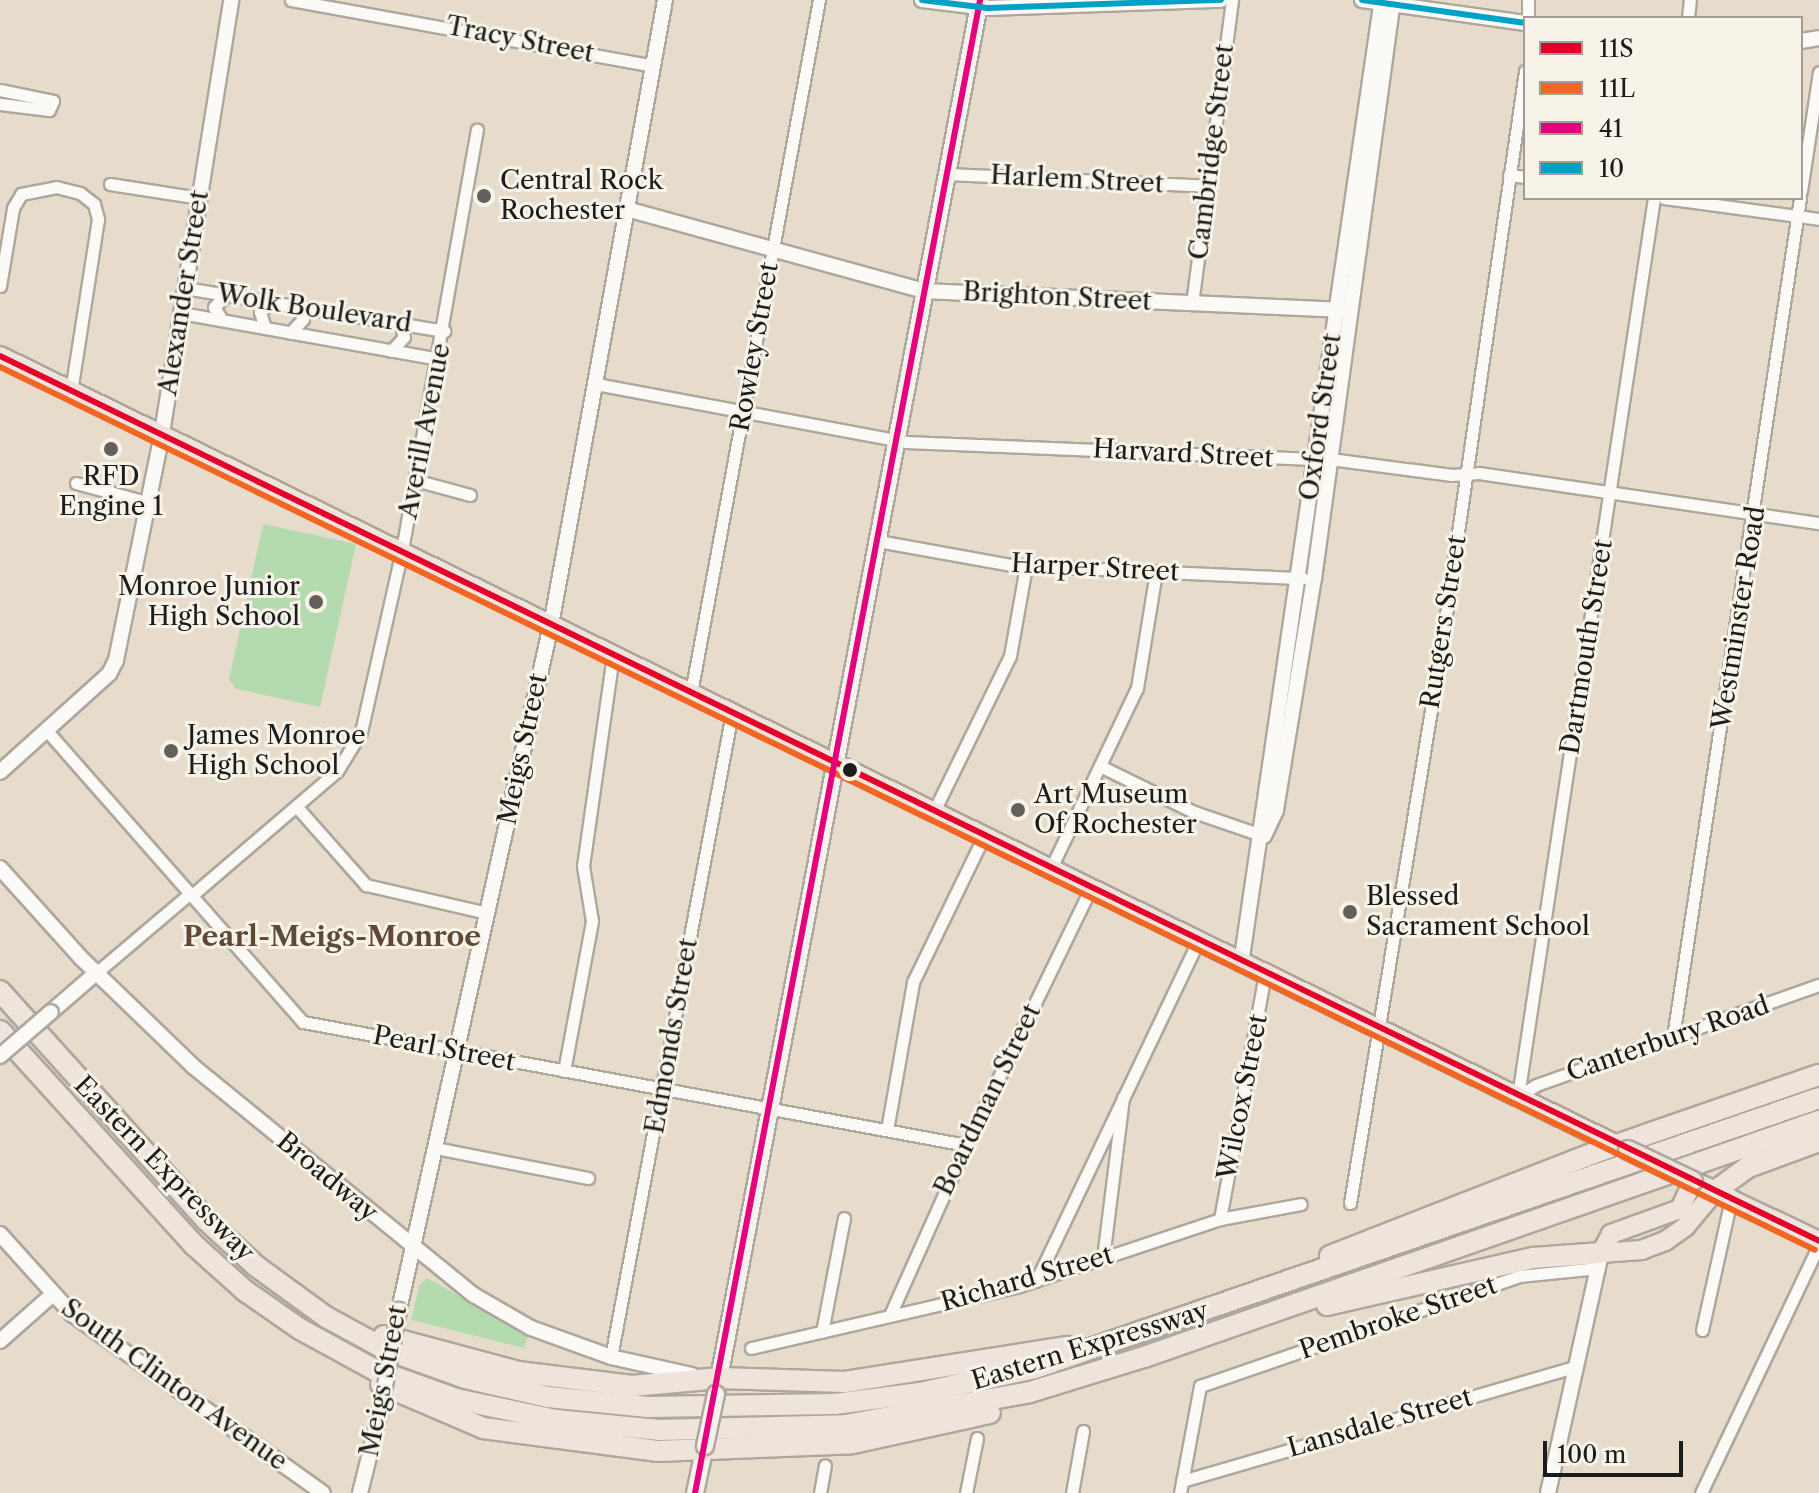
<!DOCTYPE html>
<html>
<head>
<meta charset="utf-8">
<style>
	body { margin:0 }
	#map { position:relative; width:1819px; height:1493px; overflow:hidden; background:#e7dccc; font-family:"Libre Caslon Text",serif }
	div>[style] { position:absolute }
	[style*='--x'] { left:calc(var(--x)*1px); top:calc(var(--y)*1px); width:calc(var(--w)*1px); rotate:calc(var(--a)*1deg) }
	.green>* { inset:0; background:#b4dbb0 }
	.roads { filter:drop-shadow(2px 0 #aea79d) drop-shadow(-2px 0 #aea79d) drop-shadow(0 2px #aea79d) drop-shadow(0 -2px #aea79d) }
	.minor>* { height:11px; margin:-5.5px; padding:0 5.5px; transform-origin:5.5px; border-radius:5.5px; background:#fbfaf7 }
	.tertiary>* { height:14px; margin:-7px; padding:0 7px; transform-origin:7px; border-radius:7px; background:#fbfaf7 }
	.secondary>* { height:16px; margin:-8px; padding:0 8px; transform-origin:8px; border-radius:8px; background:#f5f1ed }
	.primary>* { height:18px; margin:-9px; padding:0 9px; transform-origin:9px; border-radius:9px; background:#eee4dc }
	.motorway>* { height:20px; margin:-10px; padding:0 10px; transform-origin:10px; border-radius:10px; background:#eee4dc }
	.bridges { filter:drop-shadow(2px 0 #aea79d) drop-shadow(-2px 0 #aea79d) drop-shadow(0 2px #aea79d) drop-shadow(0 -2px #aea79d) }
	.tertiary-bridge>* { height:14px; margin:-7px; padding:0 7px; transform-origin:7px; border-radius:7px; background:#fbfaf7 }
	.secondary-bridge>* { height:16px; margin:-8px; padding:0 8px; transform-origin:8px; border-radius:8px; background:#f5f1ed }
	.primary-bridge>* { height:18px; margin:-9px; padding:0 9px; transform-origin:9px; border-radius:9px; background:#eee4dc }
	.bus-1>* { height:6px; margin:-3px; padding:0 3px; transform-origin:3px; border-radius:3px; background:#e4002b }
	.bus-2>* { height:6px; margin:-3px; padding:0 3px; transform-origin:3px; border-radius:3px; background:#f26522 }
	.bus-3>* { height:6px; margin:-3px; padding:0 3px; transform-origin:3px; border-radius:3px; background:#e5007d }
	.bus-4>* { height:6px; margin:-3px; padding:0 3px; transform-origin:3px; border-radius:3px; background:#01a2c5 }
	.dots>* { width:22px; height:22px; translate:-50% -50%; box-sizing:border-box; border:4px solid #f7f3e8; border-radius:50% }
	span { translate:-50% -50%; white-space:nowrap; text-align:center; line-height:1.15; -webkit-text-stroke:6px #f7f3e8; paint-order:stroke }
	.street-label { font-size:26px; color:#1c1c1c }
	.poi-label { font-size:26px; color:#1c1c1c }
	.left { translate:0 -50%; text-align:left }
	.right { translate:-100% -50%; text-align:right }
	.neighbourhood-label { font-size:28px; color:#604837; font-weight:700 }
	.legend { position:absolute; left:1523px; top:16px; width:280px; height:184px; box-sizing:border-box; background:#f7f3e8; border:2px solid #9f9d96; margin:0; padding:10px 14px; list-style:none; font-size:24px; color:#1c1c1c }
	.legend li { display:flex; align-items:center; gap:16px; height:40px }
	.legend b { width:40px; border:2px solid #9f9d96 }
	.scale { position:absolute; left:1543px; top:1441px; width:140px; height:36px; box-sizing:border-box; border:4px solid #1c1c1c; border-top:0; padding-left:10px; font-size:24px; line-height:28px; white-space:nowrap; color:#1c1c1c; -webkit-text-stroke:6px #f7f3e8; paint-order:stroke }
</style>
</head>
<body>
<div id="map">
	<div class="green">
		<i style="clip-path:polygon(263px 524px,356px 544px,320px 707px,236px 689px,229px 680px)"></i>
		<i style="clip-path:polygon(427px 1278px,528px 1335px,524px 1348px,411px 1320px,419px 1286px)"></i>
	</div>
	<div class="roads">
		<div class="minor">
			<i style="--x:291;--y:0;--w:368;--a:10.3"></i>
			<i style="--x:1528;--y:18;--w:18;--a:-90"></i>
			<i style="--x:1688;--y:18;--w:18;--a:-84"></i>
			<i style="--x:0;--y:90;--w:54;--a:11.7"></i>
			<i style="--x:53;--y:101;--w:10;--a:114"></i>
			<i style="--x:49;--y:110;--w:49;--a:-173"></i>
			<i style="--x:947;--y:174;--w:261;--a:2.6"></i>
			<i style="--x:1509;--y:175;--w:16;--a:7"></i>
			<i style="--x:110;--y:184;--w:90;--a:8.9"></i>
			<i style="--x:1801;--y:191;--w:120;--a:-81.4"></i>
			<i style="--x:1664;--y:198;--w:156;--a:7.7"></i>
			<i style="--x:0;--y:286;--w:79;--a:-80.5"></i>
			<i style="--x:13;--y:208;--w:16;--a:-60"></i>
			<i style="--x:21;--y:194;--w:36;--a:-11"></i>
			<i style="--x:56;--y:187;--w:25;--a:14"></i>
			<i style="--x:80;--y:193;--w:18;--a:38"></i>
			<i style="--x:94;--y:204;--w:16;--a:75"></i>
			<i style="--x:98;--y:219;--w:174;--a:98.9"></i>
			<i style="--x:185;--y:288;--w:263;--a:9.4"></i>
			<i style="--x:1192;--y:304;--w:307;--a:-82.5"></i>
			<i style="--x:181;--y:313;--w:261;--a:10.1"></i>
			<i style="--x:222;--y:320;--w:15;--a:-122"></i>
			<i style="--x:214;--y:307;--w:17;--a:-45"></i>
			<i style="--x:265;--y:328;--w:17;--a:-107"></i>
			<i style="--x:260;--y:312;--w:14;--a:-45"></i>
			<i style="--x:290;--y:333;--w:19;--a:-47"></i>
			<i style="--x:303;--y:319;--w:13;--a:-113"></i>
			<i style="--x:391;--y:351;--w:19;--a:-47"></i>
			<i style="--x:404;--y:337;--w:15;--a:-106"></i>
			<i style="--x:596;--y:384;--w:315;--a:10.6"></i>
			<i style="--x:906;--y:442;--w:432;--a:2.4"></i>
			<i style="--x:1338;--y:460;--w:115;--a:7.5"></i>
			<i style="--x:1452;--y:475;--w:27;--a:-4"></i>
			<i style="--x:1479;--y:473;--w:344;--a:8.4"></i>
			<i style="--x:415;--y:480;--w:57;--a:15.3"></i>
			<i style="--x:76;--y:483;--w:73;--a:15.2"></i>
			<i style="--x:878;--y:541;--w:136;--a:10.2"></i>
			<i style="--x:1012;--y:565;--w:291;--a:2.6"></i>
			<i style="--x:691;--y:693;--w:705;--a:-79.54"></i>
			<i style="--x:48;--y:732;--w:386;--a:48.7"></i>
			<i style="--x:303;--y:1022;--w:674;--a:10.51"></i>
			<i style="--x:1100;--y:766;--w:105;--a:26.1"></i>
			<i style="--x:1194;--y:812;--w:74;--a:18.9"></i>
			<i style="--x:296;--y:806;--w:106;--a:48.5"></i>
			<i style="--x:366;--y:885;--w:124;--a:13"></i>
			<i style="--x:935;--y:809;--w:170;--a:-63.9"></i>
			<i style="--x:1010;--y:656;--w:91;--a:-79.9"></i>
			<i style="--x:1051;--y:868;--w:199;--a:-64.5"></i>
			<i style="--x:1137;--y:688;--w:118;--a:-80.7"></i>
			<i style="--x:191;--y:896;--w:192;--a:-40.6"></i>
			<i style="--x:337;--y:771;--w:46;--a:-58.4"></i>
			<i style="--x:361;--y:732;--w:187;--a:-77.3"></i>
			<i style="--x:402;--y:550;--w:427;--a:-79.9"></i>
			<i style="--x:96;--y:973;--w:122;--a:-40.3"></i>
			<i style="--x:1673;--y:1037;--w:849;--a:-81.39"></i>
			<i style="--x:564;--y:1071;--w:153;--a:-79.4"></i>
			<i style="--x:592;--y:921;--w:56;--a:-99.3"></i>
			<i style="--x:583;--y:866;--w:212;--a:-81.9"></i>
			<i style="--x:1518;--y:1096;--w:908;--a:-81.39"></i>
			<i style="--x:1518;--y:1096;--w:21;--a:-31"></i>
			<i style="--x:1536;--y:1085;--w:300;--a:-19.5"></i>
			<i style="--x:887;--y:1130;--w:150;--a:-80"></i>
			<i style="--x:913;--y:982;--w:165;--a:-64.1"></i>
			<i style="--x:435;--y:1148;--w:156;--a:11.1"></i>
			<i style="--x:1350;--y:1203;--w:561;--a:-80.67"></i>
			<i style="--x:1441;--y:649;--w:584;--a:-81.73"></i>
			<i style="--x:1220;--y:1219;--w:248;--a:-79.6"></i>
			<i style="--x:1103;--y:1258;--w:162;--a:-82.9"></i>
			<i style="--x:1036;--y:1281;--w:376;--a:-64.5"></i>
			<i style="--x:890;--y:1315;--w:186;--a:-65.9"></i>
			<i style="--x:966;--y:1145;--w:287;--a:-64.1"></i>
			<i style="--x:1702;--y:1330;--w:134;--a:-77.5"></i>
			<i style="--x:822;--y:1332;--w:116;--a:-79.1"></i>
			<i style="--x:751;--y:1348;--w:272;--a:-13"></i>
			<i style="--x:1016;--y:1287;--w:215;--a:-18.4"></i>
			<i style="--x:1220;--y:1219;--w:82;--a:-10.5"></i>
			<i style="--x:611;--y:1357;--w:655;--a:-79.36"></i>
			<i style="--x:1182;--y:1481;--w:411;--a:-16.2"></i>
			<i style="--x:820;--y:1493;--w:28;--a:-80"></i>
			<i style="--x:966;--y:1493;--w:56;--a:-78.7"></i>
			<i style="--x:1072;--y:1493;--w:63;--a:-79.9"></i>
			<i style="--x:1180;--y:1493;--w:109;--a:-79.4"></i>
			<i style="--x:1200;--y:1386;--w:337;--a:-19"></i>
			<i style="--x:1519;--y:1276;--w:80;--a:-5.7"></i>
			<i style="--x:1701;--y:1493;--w:275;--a:-64.6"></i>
		</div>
		<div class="tertiary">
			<i style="--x:922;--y:0;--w:66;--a:6.9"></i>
			<i style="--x:988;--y:8;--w:233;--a:-2"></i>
			<i style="--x:1362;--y:0;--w:165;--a:8"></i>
			<i style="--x:1801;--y:41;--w:18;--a:-9"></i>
			<i style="--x:627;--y:209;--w:309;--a:15.4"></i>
			<i style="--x:925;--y:291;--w:418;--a:2.6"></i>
			<i style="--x:0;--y:772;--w:147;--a:-42"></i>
			<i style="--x:109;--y:674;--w:16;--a:-63"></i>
			<i style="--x:116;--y:660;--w:232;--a:-78.5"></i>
			<i style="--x:162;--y:433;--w:438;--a:-80.9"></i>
			<i style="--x:1264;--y:836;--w:29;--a:-65"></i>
			<i style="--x:1276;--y:810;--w:234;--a:-80.7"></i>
			<i style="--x:1314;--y:579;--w:584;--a:-82.23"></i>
			<i style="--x:0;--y:868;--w:121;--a:48"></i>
			<i style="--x:81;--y:958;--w:157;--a:44"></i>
			<i style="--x:194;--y:1067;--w:359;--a:39.2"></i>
			<i style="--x:472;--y:1294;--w:68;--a:30"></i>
			<i style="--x:531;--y:1328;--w:85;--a:19.9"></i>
			<i style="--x:611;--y:1357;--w:83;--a:12.5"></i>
			<i style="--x:1241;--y:964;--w:962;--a:-81.69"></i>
			<i style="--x:1380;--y:12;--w:16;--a:-35"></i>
			<i style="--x:51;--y:1012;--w:60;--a:-40.9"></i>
			<i style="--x:0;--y:1234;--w:108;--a:48"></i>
			<i style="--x:72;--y:1314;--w:308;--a:35.5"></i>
			<i style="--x:399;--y:1310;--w:702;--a:-77.49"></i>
			<i style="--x:551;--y:625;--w:635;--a:-79.66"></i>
			<i style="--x:0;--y:1341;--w:69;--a:-41.5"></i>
			<i style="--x:360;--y:1493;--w:82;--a:-76"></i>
			<i style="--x:1548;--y:1493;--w:246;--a:-77.5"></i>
		</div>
		<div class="secondary">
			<i style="--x:717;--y:1389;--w:1414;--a:-79.28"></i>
			<i style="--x:695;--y:1493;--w:48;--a:-78"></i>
		</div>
		<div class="primary">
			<i style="--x:0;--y:356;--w:1808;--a:26.01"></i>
			<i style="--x:1715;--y:1191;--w:47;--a:129.8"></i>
			<i style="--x:1685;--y:1227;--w:24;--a:145"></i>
			<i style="--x:1665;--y:1241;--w:25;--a:159"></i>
			<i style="--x:1642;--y:1250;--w:41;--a:175.8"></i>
			<i style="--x:1601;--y:1253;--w:21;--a:-62"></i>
			<i style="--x:1611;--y:1234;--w:73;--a:-19.9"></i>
			<i style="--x:1680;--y:1209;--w:31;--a:-65"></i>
			<i style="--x:1693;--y:1181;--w:24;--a:24"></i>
			<i style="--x:1715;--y:1191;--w:18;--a:27"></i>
			<i style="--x:1731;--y:1199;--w:8;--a:30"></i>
			<i style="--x:1738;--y:1203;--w:38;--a:25"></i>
			<i style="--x:1773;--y:1219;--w:51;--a:25.6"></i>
		</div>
		<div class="motorway">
			<i style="--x:0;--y:991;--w:308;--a:48"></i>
			<i style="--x:206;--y:1220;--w:68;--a:42.6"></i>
			<i style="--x:256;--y:1266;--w:87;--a:36.1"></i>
			<i style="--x:326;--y:1317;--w:67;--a:28.5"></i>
			<i style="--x:385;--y:1349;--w:85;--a:19.9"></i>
			<i style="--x:465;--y:1378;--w:85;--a:12.9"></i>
			<i style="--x:548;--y:1397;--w:100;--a:5.7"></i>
			<i style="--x:648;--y:1407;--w:187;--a:-0.9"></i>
			<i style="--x:835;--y:1404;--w:86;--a:-7.4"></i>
			<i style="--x:920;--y:1393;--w:118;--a:-12.3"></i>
			<i style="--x:1035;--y:1368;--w:829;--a:-19"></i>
			<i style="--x:0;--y:1031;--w:287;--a:47.8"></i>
			<i style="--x:193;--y:1244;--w:69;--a:42"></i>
			<i style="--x:244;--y:1290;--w:68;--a:34.9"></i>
			<i style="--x:300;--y:1329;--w:85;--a:28.7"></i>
			<i style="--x:375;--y:1370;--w:86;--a:19.7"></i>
			<i style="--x:456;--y:1399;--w:102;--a:11.9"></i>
			<i style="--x:556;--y:1420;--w:103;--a:5.5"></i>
			<i style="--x:659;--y:1430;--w:186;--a:-1.5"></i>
			<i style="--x:845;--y:1425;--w:188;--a:-10.1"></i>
			<i style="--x:1030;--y:1392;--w:119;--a:-17.1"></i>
			<i style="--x:1144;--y:1357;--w:715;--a:-19.27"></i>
			<i style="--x:1715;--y:1191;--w:41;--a:-36"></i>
			<i style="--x:1748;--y:1167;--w:76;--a:-20.1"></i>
			<i style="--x:1330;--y:1256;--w:292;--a:-21.3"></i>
			<i style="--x:1602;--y:1150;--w:230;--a:-19.1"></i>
			<i style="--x:1327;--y:1305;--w:211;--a:-12.9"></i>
			<i style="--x:1533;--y:1258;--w:68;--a:-4.2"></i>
			<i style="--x:384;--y:1336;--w:139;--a:15"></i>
			<i style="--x:518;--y:1372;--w:115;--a:7"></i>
			<i style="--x:632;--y:1386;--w:88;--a:-5.2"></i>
			<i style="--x:720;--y:1378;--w:125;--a:1.8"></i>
			<i style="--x:845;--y:1382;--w:225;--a:-9"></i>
			<i style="--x:381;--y:1384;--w:111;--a:23.3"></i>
			<i style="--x:483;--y:1428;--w:177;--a:7.5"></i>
			<i style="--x:658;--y:1451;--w:195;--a:-2.3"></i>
			<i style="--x:853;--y:1443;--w:140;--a:-12.4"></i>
		</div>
	</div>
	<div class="bridges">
		<div class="tertiary-bridge">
			<i style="--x:0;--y:1056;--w:67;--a:-40.8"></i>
			<i style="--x:380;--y:1413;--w:105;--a:-79.5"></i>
		</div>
		<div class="secondary-bridge">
			<i style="--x:705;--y:1446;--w:53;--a:-78.1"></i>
		</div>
		<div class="primary-bridge">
			<i style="--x:1628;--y:1150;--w:72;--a:25.5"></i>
		</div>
	</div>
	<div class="bus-1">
		<i style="--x:0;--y:356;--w:2023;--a:25.94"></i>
	</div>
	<div class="bus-2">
		<i style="--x:0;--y:367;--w:2018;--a:25.94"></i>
	</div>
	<div class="bus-3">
		<i style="--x:695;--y:1493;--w:1520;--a:-79.19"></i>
	</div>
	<div class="bus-4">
		<i style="--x:922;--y:0;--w:66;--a:6.9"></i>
		<i style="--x:988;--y:8;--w:233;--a:-2"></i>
		<i style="--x:1362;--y:0;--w:165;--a:8"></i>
	</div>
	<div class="dots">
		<i style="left:484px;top:196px;background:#635f5a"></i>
		<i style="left:111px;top:449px;background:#635f5a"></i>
		<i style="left:316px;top:602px;background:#635f5a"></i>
		<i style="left:171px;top:751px;background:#635f5a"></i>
		<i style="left:850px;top:770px;background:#1c1c1c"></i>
		<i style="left:1018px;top:810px;background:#635f5a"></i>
		<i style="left:1350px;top:912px;background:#635f5a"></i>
	</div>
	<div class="street-label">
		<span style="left:520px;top:40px;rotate:11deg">Tracy Street</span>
		<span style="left:1212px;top:152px;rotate:-83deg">Cambridge Street</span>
		<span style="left:1077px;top:180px;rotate:3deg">Harlem Street</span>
		<span style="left:184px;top:293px;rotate:-81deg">Alexander Street</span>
		<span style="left:1057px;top:297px;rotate:3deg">Brighton Street</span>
		<span style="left:314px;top:309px;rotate:9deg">Wolk Boulevard</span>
		<span style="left:755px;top:347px;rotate:-80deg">Rowley Street</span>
		<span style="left:1321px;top:417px;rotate:-82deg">Oxford Street</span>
		<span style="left:425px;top:431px;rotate:-79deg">Averill Avenue</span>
		<span style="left:1183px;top:454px;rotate:3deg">Harvard Street</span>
		<span style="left:1095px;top:568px;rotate:3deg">Harper Street</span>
		<span style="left:1739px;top:618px;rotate:-81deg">Westminster Road</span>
		<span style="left:1444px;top:622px;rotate:-81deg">Rutgers Street</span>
		<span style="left:1587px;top:647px;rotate:-81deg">Dartmouth Street</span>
		<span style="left:523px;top:749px;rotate:-78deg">Meigs Street</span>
		<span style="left:672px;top:1036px;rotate:-80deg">Edmonds Street</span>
		<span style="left:1668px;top:1039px;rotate:-19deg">Canterbury Road</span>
		<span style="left:444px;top:1049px;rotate:11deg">Pearl Street</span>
		<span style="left:1243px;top:1097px;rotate:-79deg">Wilcox Street</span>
		<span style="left:988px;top:1100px;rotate:-64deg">Boardman Street</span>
		<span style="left:164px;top:1169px;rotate:46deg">Eastern Expressway</span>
		<span style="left:327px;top:1177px;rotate:40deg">Broadway</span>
		<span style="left:1027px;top:1279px;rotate:-16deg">Richard Street</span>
		<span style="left:1398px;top:1318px;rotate:-19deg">Pembroke Street</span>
		<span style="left:1090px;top:1346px;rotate:-17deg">Eastern Expressway</span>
		<span style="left:384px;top:1381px;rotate:-79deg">Meigs Street</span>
		<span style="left:174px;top:1385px;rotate:36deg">South Clinton Avenue</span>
		<span style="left:1380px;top:1423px;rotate:-16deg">Lansdale Street</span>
	</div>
	<div class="poi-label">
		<span class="left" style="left:500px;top:196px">Central Rock<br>Rochester</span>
		<span style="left:111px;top:492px">RFD<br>Engine 1</span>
		<span class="right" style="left:300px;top:602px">Monroe Junior<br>High School</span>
		<span class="left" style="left:187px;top:751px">James Monroe<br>High School</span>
		<span class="left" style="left:1034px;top:810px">Art Museum<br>Of Rochester</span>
		<span class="left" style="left:1366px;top:912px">Blessed<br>Sacrament School</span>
	</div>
	<div class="neighbourhood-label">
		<span style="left:332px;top:936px">Pearl-Meigs-Monroe</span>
	</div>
	<ul class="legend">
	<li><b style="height:10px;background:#e4002b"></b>11S</li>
	<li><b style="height:10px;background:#f26522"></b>11L</li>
	<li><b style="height:10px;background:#e5007d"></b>41</li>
	<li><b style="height:10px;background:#01a2c5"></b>10</li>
	</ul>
	<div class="scale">100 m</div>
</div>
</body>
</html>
